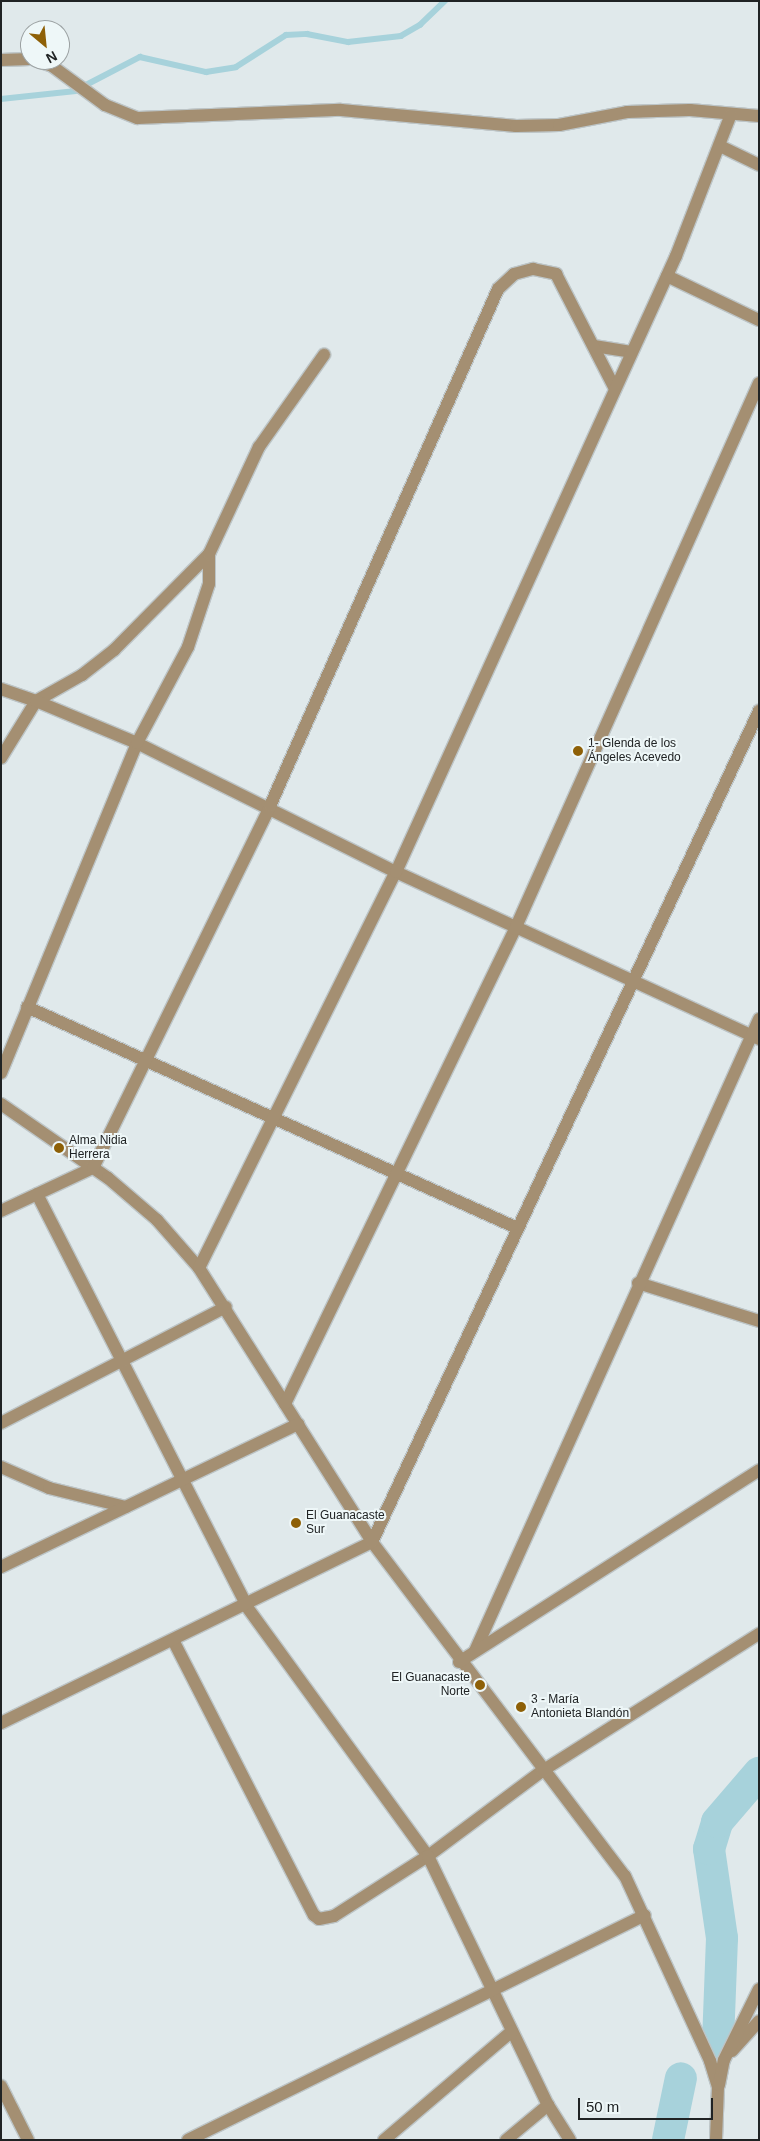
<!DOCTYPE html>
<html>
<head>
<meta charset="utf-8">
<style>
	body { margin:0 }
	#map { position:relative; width:760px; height:2141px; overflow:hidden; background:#e0e9eb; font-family:Arial,sans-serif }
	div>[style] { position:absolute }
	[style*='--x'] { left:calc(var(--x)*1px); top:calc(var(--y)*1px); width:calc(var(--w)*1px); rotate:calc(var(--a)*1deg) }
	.stream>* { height:5.5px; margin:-2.75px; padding:0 2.75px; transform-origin:2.75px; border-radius:2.75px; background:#a7d2db }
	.river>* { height:32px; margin:-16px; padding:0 16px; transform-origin:16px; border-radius:16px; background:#a7d2db }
	.roads { filter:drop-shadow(1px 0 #bdc5c7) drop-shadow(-1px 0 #bdc5c7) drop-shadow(0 1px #bdc5c7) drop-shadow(0 -1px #bdc5c7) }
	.street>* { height:12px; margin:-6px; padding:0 6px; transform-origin:6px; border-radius:6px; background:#a48f72 }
	.dots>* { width:14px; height:14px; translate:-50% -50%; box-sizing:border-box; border:2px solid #eef7f8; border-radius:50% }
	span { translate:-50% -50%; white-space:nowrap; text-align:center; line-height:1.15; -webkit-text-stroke:4px #eef7f8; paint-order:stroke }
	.poi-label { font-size:12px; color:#202324 }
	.left { translate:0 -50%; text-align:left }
	.right { translate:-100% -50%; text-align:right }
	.frame { position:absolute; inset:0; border:2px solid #202324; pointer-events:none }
	.north { position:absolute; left:20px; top:20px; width:50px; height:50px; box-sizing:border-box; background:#eef7f8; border:1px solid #9ca2a3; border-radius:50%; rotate:152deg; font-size:14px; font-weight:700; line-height:20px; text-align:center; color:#202324 }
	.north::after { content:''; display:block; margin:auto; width:18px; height:22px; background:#8e6007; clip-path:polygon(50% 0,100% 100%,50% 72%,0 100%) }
	.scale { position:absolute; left:578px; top:2098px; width:135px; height:22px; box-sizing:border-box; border:2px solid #202324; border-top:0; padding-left:6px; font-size:15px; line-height:18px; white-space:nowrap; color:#202324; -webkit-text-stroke:4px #eef7f8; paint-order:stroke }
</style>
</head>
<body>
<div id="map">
	<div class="stream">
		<i style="--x:86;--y:85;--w:61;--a:-27.4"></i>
		<i style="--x:140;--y:57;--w:68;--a:12.8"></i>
		<i style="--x:206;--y:72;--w:30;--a:-9"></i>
		<i style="--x:236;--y:67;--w:59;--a:-32.6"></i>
		<i style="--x:286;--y:35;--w:21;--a:-3"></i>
		<i style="--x:307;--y:34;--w:42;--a:11"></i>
		<i style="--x:348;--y:42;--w:53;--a:-6.5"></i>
		<i style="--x:401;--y:36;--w:22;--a:-30"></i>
		<i style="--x:420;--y:25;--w:35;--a:-44"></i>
		<i style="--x:1;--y:99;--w:75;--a:-6.1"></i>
	</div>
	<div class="river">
		<i style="--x:718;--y:2042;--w:104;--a:-87.8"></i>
		<i style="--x:722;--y:1938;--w:90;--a:-98.3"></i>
		<i style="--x:709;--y:1849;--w:28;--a:-73"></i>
		<i style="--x:717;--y:1822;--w:65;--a:-49.4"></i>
		<i style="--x:668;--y:2140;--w:63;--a:-78.2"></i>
	</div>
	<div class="roads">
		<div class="street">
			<i style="--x:1;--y:60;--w:29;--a:-2"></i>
			<i style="--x:35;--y:60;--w:18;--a:19"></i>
			<i style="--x:52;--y:66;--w:66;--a:36.3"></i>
			<i style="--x:105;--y:105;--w:35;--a:22"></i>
			<i style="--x:138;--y:118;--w:203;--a:-2.3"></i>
			<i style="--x:341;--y:110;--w:176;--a:5.2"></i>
			<i style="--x:516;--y:126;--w:43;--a:-1.3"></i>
			<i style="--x:559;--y:125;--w:69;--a:-10.8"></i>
			<i style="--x:627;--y:112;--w:63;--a:-1.8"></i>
			<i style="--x:690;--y:110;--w:69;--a:5"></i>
			<i style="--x:720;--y:146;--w:43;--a:26"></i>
			<i style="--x:667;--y:276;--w:102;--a:25.6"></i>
			<i style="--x:594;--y:346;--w:36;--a:9"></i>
			<i style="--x:1;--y:689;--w:37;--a:19"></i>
			<i style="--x:36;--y:701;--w:53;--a:-29.5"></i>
			<i style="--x:82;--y:675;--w:41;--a:-38"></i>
			<i style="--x:114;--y:650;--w:135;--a:-45.3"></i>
			<i style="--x:1;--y:758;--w:67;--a:-58.4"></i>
			<i style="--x:36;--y:701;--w:109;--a:22.6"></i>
			<i style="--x:137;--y:743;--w:289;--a:26.5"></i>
			<i style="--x:396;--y:872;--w:400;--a:24.7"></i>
			<i style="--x:27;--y:1007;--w:535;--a:24.27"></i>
			<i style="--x:1;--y:1073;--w:357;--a:-67.6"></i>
			<i style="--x:137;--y:743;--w:109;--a:-62"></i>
			<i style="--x:188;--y:647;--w:66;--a:-71.6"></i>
			<i style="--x:209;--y:584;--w:30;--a:-90"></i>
			<i style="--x:209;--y:554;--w:118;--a:-65"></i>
			<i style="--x:259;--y:447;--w:113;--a:-54.8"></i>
			<i style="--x:1;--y:1104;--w:130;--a:34.7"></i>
			<i style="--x:108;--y:1178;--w:65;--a:40.6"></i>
			<i style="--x:157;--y:1220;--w:64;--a:48.8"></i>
			<i style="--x:199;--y:1268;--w:324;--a:57.7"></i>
			<i style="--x:372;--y:1542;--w:419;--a:52.9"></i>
			<i style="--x:625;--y:1876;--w:204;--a:65.3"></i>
			<i style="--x:710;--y:2061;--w:27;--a:73"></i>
			<i style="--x:718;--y:2087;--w:53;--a:92.2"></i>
			<i style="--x:37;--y:1194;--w:463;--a:63"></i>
			<i style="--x:247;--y:1607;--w:308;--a:54"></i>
			<i style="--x:428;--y:1856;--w:142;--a:-36.7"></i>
			<i style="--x:542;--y:1771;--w:257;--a:-32.3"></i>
			<i style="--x:1;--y:1211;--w:102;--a:-25.1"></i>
			<i style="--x:93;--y:1168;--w:403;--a:-63.9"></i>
			<i style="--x:270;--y:806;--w:565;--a:-66.2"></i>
			<i style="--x:498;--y:289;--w:22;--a:-43"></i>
			<i style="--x:514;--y:274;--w:20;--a:-15"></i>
			<i style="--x:533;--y:269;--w:24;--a:12"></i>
			<i style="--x:556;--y:274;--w:127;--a:62.8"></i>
			<i style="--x:199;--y:1268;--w:442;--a:-63.6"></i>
			<i style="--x:396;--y:872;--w:677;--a:-65.56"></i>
			<i style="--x:676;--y:256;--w:152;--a:-68.8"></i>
			<i style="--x:638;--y:1283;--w:127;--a:17.4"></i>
			<i style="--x:285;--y:1404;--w:528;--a:-64.16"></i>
			<i style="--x:515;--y:929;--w:598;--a:-65.92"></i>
			<i style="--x:1;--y:1423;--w:253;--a:-27.3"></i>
			<i style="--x:1;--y:1467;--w:52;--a:23.6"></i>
			<i style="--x:49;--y:1488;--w:79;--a:13.9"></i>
			<i style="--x:1;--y:1567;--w:330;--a:-25.7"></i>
			<i style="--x:174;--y:1642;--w:307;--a:62.9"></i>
			<i style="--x:314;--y:1915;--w:6;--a:39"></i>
			<i style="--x:319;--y:1919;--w:15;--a:-11"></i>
			<i style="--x:334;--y:1916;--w:112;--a:-32.6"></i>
			<i style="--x:428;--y:1856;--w:276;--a:64.3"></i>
			<i style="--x:548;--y:2105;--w:41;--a:57.8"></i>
			<i style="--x:475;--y:1651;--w:693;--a:-65.8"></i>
			<i style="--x:459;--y:1662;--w:356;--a:-32.6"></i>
			<i style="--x:1;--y:1723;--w:413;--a:-26"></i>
			<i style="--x:372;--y:1542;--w:917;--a:-65.03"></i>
			<i style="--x:732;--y:2051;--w:40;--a:-48"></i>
			<i style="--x:719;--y:2085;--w:25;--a:-79"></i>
			<i style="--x:724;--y:2060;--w:79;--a:-63.8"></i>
			<i style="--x:1;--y:2086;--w:60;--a:63.4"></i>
			<i style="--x:188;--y:2140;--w:509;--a:-26.21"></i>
			<i style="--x:384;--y:2140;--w:168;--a:-40.4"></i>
			<i style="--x:506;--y:2140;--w:55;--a:-39.8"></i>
		</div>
	</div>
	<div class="dots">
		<i style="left:578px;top:751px;background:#8e6007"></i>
		<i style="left:59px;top:1148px;background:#8e6007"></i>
		<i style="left:296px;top:1523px;background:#8e6007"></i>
		<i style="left:480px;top:1685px;background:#8e6007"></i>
		<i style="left:521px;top:1707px;background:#8e6007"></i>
	</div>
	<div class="poi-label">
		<span class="left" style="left:588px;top:751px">1- Glenda de los<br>Ángeles Acevedo</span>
		<span class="left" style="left:69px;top:1148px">Alma Nidia<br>Herrera</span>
		<span class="left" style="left:306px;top:1523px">El Guanacaste<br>Sur</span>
		<span class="right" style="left:470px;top:1685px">El Guanacaste<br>Norte</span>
		<span class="left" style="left:531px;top:1707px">3 - María<br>Antonieta Blandón</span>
	</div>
	<div class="frame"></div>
	<div class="north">N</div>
	<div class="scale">50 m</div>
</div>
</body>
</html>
